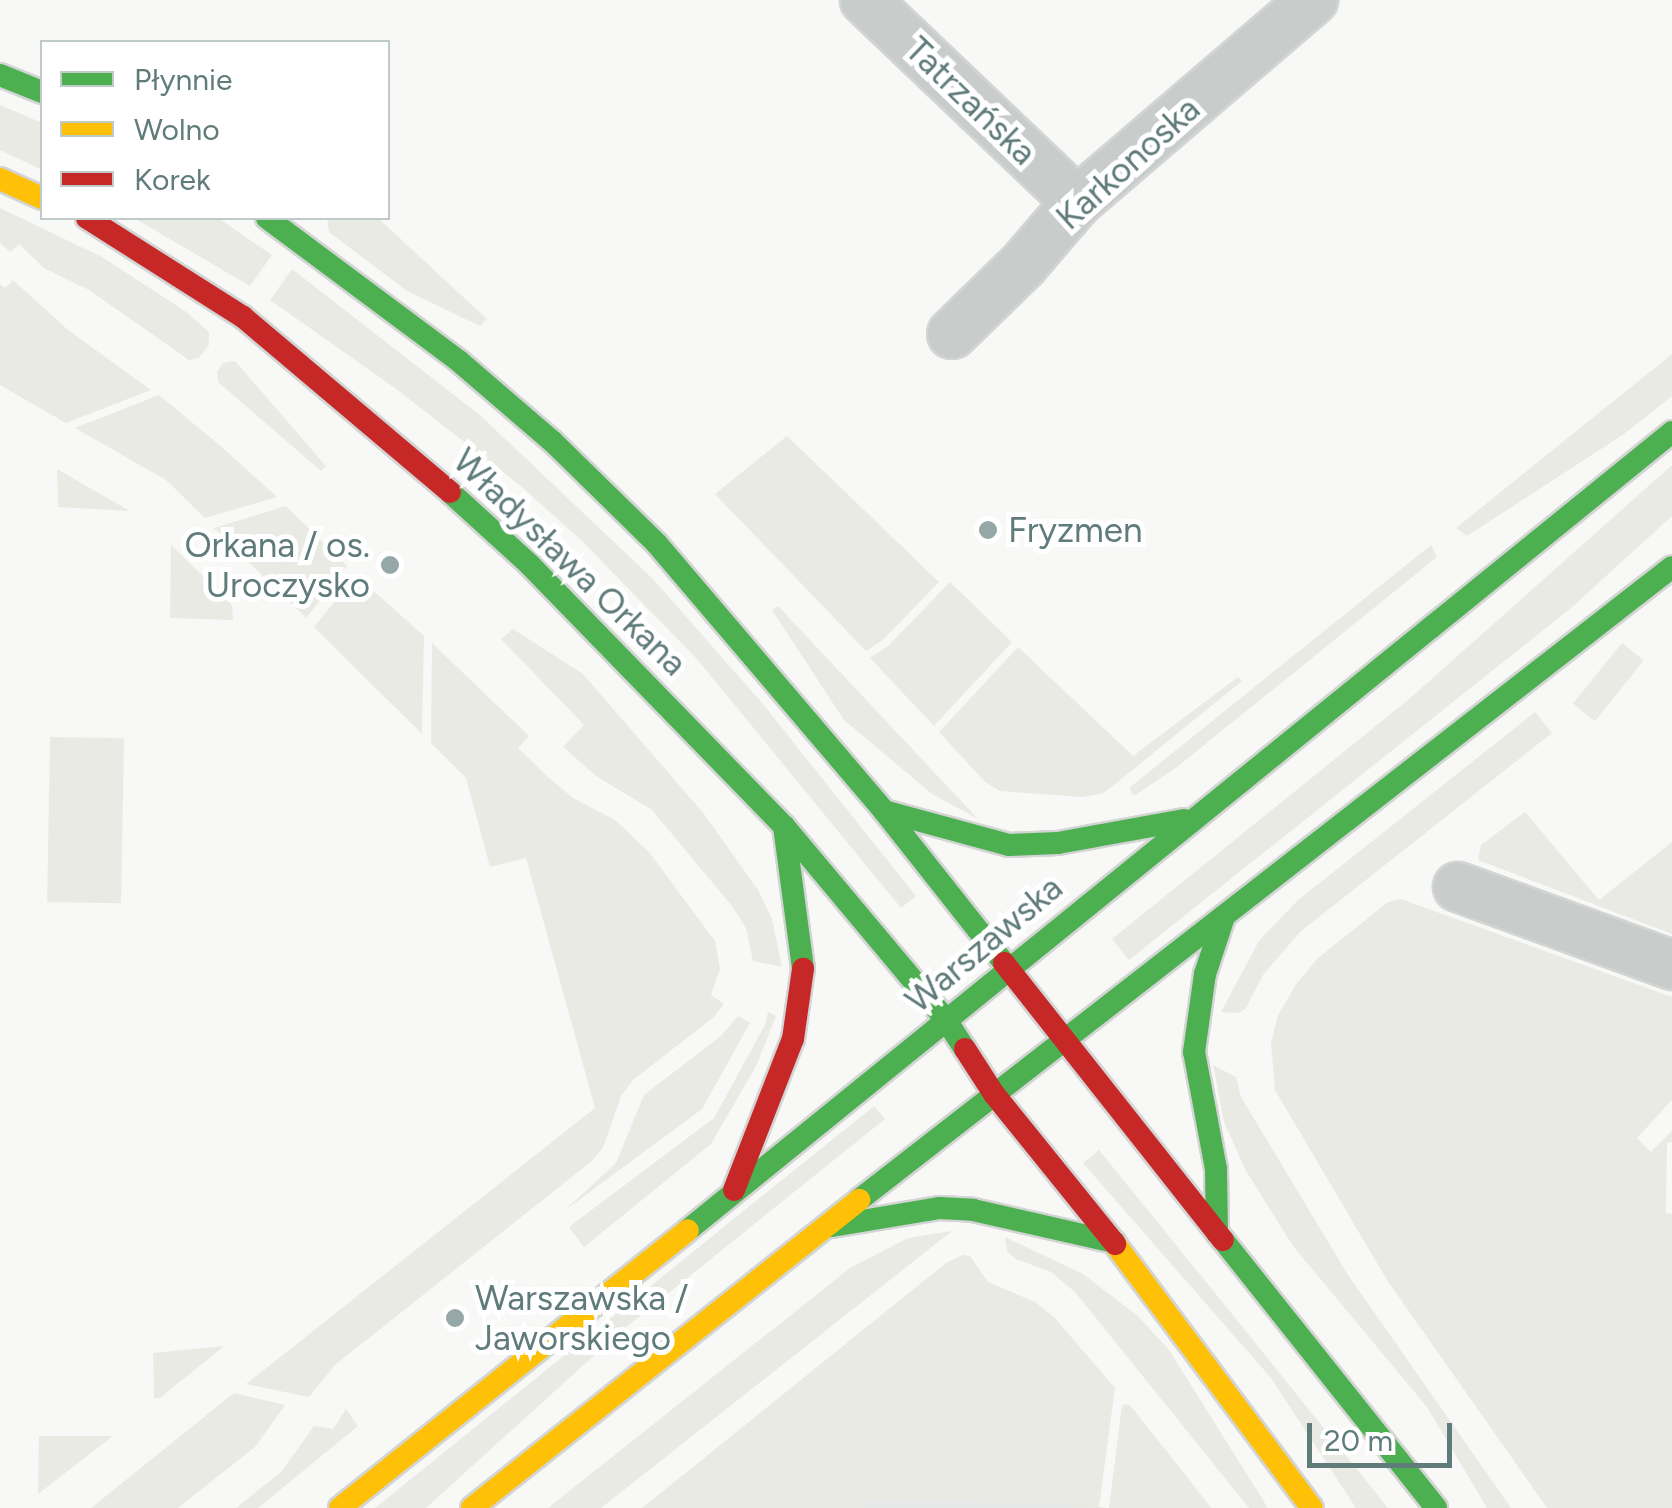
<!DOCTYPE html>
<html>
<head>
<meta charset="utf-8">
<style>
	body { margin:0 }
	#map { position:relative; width:1672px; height:1508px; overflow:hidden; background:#f8f8f7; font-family:Figtree,sans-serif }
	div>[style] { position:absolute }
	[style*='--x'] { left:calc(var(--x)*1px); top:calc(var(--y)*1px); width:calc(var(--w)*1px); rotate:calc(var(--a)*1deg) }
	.built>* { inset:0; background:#e6e9e7 }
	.green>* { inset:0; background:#e9eae4; transform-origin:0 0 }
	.roads { filter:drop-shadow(2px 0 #d3d5d4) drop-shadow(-2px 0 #d3d5d4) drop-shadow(0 2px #d3d5d4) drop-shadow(0 -2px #d3d5d4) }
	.street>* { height:48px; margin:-24px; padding:0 24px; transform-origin:24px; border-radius:24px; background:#c8cccb }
	.fast>* { height:22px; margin:-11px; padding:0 11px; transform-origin:11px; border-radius:11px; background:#4caf50 }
	.slow>* { height:22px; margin:-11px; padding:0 11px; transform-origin:11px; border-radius:11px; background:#ffc107 }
	.jam>* { height:22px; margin:-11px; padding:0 11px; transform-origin:11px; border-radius:11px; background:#c62828 }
	.dots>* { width:28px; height:28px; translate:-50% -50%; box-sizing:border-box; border:5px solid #fff; border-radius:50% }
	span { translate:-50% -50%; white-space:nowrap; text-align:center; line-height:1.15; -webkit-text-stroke:10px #fff; paint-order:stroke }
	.street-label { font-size:35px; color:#5f7b7a }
	.poi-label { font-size:35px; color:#5f7b7a }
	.left { translate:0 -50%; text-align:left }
	.right { translate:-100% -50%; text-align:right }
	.legend { position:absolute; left:40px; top:40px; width:350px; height:180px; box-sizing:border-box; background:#fff; border:2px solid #bfcaca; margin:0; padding:12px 18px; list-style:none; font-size:30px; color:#5f7b7a }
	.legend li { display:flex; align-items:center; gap:20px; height:50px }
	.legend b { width:50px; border:2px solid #bfcaca }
	.scale { position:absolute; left:1307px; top:1423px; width:145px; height:45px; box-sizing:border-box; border:5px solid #5f7b7a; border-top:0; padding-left:12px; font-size:30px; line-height:35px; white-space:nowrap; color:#5f7b7a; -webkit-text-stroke:8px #fff; paint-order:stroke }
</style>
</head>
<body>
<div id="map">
	<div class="built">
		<i style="clip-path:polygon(895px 1499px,1094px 1506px,1106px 1508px,862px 1508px,873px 1500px)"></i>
	</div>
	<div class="green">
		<i style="clip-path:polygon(0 105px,42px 123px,42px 170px,0 150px)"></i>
		<i style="clip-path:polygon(0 208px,102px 257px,185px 311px,209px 332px,209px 345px,199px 358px,189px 360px,89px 290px,44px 268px,19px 244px,10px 252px,0 243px)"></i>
		<i style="clip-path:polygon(134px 218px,218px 218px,272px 255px,250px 286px)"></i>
		<i style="clip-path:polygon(327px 218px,378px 218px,487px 319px,480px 326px,407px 291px,329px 232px)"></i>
		<i style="clip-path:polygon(292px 269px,481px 416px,653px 579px,762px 703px,916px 896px,901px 908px,697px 659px,582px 541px,522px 487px,395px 388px,270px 300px)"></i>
		<i style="clip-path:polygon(13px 280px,68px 330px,151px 390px,66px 423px,0 385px,0 284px,5px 288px)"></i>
		<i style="clip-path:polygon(1672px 354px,1672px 396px,1624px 434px,1467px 536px,1456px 528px)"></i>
		<i style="clip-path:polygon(235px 361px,326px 466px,321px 471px,218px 382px,217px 372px,223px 363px)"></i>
		<i style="clip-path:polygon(159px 395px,223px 448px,277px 497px,205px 518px,166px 480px,75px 428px)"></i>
		<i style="clip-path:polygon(787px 436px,939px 582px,883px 640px,866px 651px,715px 494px)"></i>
		<i style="clip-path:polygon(1672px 465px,1672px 516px,1571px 608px,1129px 960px,1112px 939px,1408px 700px)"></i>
		<i style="clip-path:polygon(57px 469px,130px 511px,58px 507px)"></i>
		<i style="clip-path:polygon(286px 506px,347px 566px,306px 618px,214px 528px)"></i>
		<i style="clip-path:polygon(171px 545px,232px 605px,233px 620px,170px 618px)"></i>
		<i style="clip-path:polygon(1431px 545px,1437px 557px,1177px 767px,1134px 796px,1129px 788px)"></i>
		<i style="clip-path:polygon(356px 575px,424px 636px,422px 734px,314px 627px)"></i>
		<i style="clip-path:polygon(950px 582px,1012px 642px,934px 726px,870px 658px,888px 646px)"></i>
		<i style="clip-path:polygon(778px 606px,978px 819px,932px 794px,844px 720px,772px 610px)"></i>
		<i style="clip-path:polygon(513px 629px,583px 674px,704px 814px,758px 890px,772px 919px,782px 967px,753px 961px,746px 928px,732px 906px,652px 810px,596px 776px,563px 747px,584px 725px,501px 639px)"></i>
		<i style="clip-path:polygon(432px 643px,529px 736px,518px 748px,548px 777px,573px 798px,615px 820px,649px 852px,715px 941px,720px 969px,711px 995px,724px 1004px,714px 1017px,633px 1080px,621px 1096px,603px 1148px,593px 1160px,335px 1365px,309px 1397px,246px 1384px,595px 1108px,526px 858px,490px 867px,466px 778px,431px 743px)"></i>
		<i style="left:1622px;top:643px;width:28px;height:78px;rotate:39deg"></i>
		<i style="clip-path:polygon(1018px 647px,1133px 756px,1238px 677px,1242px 681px,1104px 793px,1083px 797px,1000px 791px,985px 782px,939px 732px)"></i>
		<i style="clip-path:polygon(1535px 712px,1552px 733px,1300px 932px,1263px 975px,1246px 1008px,1239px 1013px,1221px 1012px,1259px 941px,1297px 901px)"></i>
		<i style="left:50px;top:737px;width:74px;height:165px;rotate:1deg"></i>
		<i style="clip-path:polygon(1525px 812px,1599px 900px,1672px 842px,1672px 934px,1478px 860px,1481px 845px)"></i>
		<i style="clip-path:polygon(1401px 899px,1672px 997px,1672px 1100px,1637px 1138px,1651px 1152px,1672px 1131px,1672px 1142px,1667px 1143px,1666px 1213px,1672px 1214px,1672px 1508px,1547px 1508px,1387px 1280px,1275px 1090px,1271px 1043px,1278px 1015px,1297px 983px,1318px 958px,1388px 902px)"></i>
		<i style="clip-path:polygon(768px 1012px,776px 1016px,756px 1066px,711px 1144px,584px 1247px,569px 1227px,714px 1118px,765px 1025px)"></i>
		<i style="clip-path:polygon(738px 1016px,750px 1023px,702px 1109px,564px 1211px,616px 1163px,644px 1095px,721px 1036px)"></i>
		<i style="clip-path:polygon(1213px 1065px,1236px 1077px,1241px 1097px,1348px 1275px,1511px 1508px,1487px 1508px,1427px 1407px,1293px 1246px,1246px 1171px,1224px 1122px)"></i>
		<i style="clip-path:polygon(874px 1106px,885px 1119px,620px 1332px,426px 1508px,375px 1508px)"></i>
		<i style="clip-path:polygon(1099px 1150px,1249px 1335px,1388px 1508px,1356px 1508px,1271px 1378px,1083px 1163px)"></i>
		<i style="clip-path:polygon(952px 1231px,601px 1508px,548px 1508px,850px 1268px,908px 1238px)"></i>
		<i style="clip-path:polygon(1005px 1237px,1083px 1274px,1138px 1316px,1169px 1350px,1268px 1508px,1249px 1508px,1075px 1292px,1051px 1272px,1016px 1259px,1007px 1251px)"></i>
		<i style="clip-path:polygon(963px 1255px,970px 1256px,988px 1282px,1035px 1302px,1054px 1317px,1115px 1388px,1099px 1507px,895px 1499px,873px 1500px,862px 1508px,642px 1508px,946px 1263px)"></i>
		<i style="clip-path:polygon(224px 1346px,160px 1398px,154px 1398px,153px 1353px)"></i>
		<i style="clip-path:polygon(234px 1393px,285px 1405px,255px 1447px,178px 1508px,91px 1508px)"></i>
		<i style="clip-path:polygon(1129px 1404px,1188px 1478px,1211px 1508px,1109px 1508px,1122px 1405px)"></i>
		<i style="clip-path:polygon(346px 1409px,358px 1426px,258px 1508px,236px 1508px,282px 1471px,314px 1426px,333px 1429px)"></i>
		<i style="clip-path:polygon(39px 1436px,113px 1436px,38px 1494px)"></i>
	</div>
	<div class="roads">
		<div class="street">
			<i style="--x:865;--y:0;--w:293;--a:43.6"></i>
			<i style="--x:952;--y:334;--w:99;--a:-44.2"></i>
			<i style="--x:1023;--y:265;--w:83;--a:-49.4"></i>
			<i style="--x:1077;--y:202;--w:311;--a:-40.6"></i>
			<i style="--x:1458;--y:887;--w:228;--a:20"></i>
		</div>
		<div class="fast">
			<i style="--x:0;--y:75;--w:45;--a:22"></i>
			<i style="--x:267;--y:218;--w:241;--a:36.7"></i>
			<i style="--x:460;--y:362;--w:121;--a:40.7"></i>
			<i style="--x:552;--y:441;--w:147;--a:44.4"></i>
			<i style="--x:657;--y:544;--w:350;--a:49.6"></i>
			<i style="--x:884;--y:811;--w:194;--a:51.7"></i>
			<i style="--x:450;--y:492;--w:107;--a:42.3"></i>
			<i style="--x:529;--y:564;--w:366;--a:45.8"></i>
			<i style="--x:784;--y:826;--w:253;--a:50.1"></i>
			<i style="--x:946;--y:1020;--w:35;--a:57"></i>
			<i style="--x:884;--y:811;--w:130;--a:15.2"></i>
			<i style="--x:1009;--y:845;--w:49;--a:-2.3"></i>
			<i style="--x:1058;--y:843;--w:128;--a:-10.3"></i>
			<i style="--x:784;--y:826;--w:144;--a:82.4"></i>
			<i style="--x:859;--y:1200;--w:1030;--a:-37.9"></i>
			<i style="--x:832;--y:1226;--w:109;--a:-9.5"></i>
			<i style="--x:939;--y:1208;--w:34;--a:3"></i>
			<i style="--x:973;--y:1210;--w:145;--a:12.8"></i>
			<i style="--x:688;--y:1230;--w:1267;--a:-39.04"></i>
			<i style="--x:1217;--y:1233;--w:64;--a:-90.9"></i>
			<i style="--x:1216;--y:1169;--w:119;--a:-100.6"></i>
			<i style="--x:1194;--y:1052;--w:79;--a:-82"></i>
			<i style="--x:1205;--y:974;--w:60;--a:-71.6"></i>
			<i style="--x:1223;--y:1240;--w:342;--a:51.5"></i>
		</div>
		<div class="slow">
			<i style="--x:0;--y:179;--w:46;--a:24.3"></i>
			<i style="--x:1115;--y:1244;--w:329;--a:53.3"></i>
			<i style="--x:340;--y:1508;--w:445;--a:-38.6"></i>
			<i style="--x:472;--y:1508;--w:495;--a:-38.5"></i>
		</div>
		<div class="jam">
			<i style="--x:87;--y:218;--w:185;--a:32.4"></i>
			<i style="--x:243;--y:317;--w:271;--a:40.2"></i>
			<i style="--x:1004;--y:963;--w:353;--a:51.7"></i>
			<i style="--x:965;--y:1049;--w:54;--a:57.2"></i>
			<i style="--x:994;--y:1094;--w:193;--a:51.1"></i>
			<i style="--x:734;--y:1190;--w:162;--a:-68.7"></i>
			<i style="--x:793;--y:1039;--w:71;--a:-81.9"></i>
		</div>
	</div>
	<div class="dots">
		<i style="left:988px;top:530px;background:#95a7a6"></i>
		<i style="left:390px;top:565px;background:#95a7a6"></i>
		<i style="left:455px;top:1318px;background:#95a7a6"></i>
	</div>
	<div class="street-label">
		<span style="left:971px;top:101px;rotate:44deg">Tatrzańska</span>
		<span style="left:1128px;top:163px;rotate:-42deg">Karkonoska</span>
		<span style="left:570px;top:562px;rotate:44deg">Władysława Orkana</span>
		<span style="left:984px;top:944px;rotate:-40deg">Warszawska</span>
	</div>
	<div class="poi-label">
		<span class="left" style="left:1008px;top:530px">Fryzmen</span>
		<span class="right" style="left:370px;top:565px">Orkana / os.<br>Uroczysko</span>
		<span class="left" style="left:475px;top:1318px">Warszawska /<br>Jaworskiego</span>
	</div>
	<ul class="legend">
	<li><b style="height:12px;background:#4caf50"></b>Płynnie</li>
	<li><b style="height:12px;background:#ffc107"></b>Wolno</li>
	<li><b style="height:12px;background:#c62828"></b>Korek</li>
	</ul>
	<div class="scale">20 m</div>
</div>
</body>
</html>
